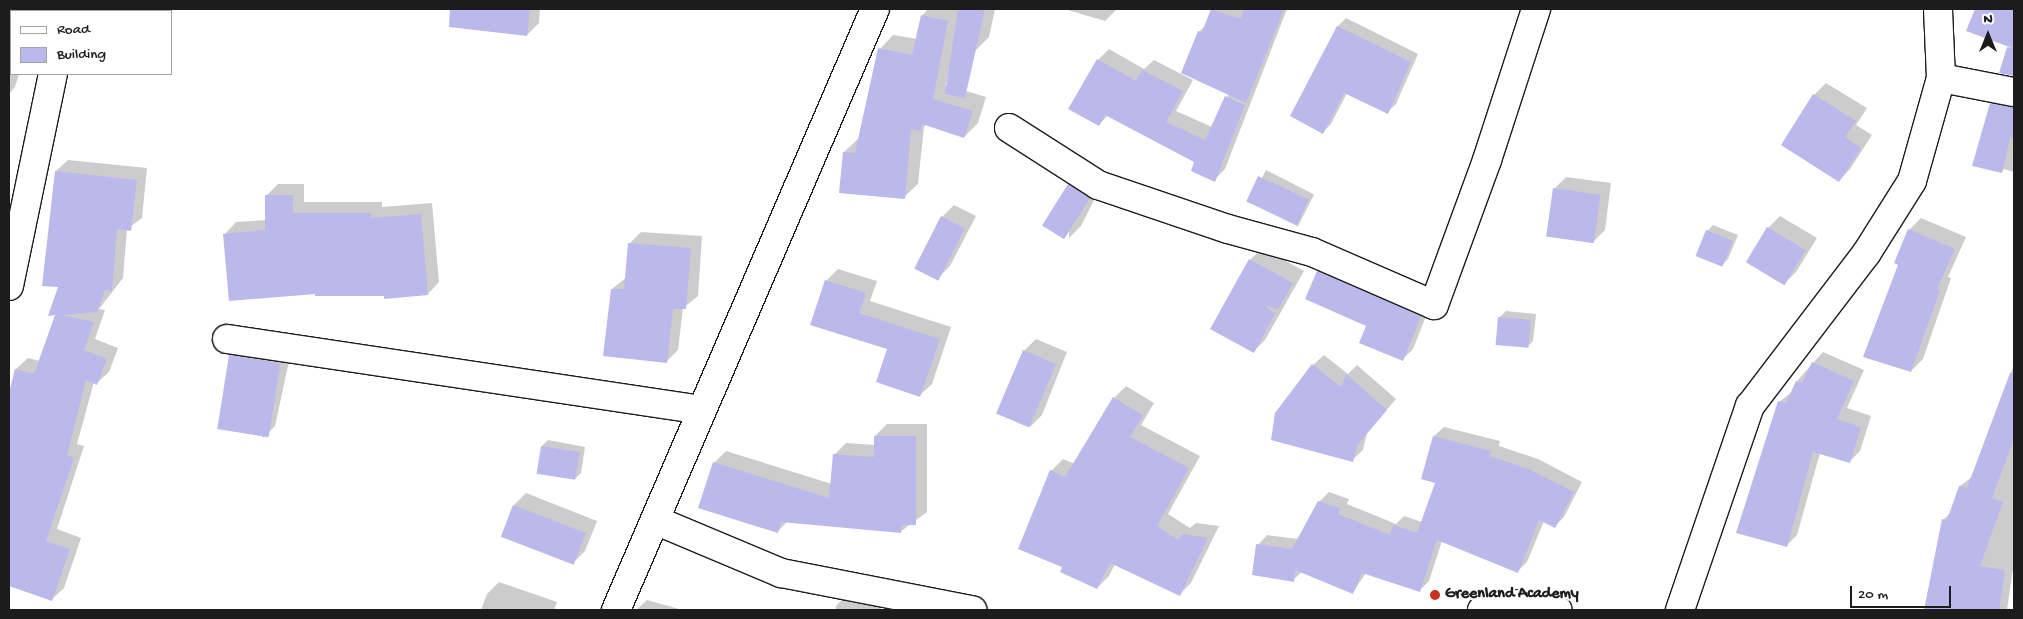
<!DOCTYPE html>
<html>
<head>
<meta charset="utf-8">
<style>
	body { margin:0 }
	#map { position:relative; width:2023px; height:619px; overflow:hidden; background:#fff; font-family:"Gochi Hand",sans-serif }
	div>[style] { position:absolute }
	[style*='--x'] { left:calc(var(--x)*1px); top:calc(var(--y)*1px); width:calc(var(--w)*1px); rotate:calc(var(--a)*1deg) }
	.shadow>* { inset:0; background:#0003; transform-origin:0 0 }
	.building>* { inset:0; background:#bbb9eb; transform-origin:0 0 }
	.roads { filter:drop-shadow(1px 0 #1c1c1c) drop-shadow(-1px 0 #1c1c1c) drop-shadow(0 1px #1c1c1c) drop-shadow(0 -1px #1c1c1c) }
	.minor>* { height:28px; margin:-14px; padding:0 14px; transform-origin:14px; border-radius:14px; background:#fff }
	.dots>* { width:14px; height:14px; translate:-50% -50%; box-sizing:border-box; border:2px solid #fff; border-radius:50% }
	span { translate:-50% -50%; white-space:nowrap; text-align:center; line-height:1.15; -webkit-text-stroke:4px #fff; paint-order:stroke }
	.poi-label { font-size:16px; color:#1c1c1c; font-weight:700 }
	.left { translate:0 -50%; text-align:left }
	.frame { position:absolute; inset:0; border:10px solid #1c1c1c; pointer-events:none }
	.legend { position:absolute; left:10px; top:10px; width:162px; height:65px; box-sizing:border-box; background:#fff; border:1px solid #a4a4a4; margin:0; padding:6px 9px; list-style:none; font-size:15px; color:#1c1c1c }
	.legend li { display:flex; align-items:center; gap:10px; height:25px }
	.legend b { width:25px; border:1px solid #a4a4a4 }
	.north { position:absolute; left:1963px; top:10px; width:50px; height:50px; -webkit-text-stroke:4px #fff; paint-order:stroke; rotate:0deg; font-size:14px; font-weight:700; line-height:20px; text-align:center; color:#1c1c1c }
	.north::after { content:''; display:block; margin:auto; width:18px; height:22px; background:#1c1c1c; clip-path:polygon(50% 0,100% 100%,50% 72%,0 100%) }
	.scale { position:absolute; left:1850px; top:586px; width:101px; height:22px; box-sizing:border-box; border:2px solid #1c1c1c; border-top:0; padding-left:6px; font-size:15px; line-height:18px; white-space:nowrap; color:#1c1c1c; -webkit-text-stroke:4px #fff; paint-order:stroke }
</style>
</head>
<body>
<div id="map">
	<div class="shadow">
		<i style="clip-path:polygon(484px 9px,540px 9px,539px 23px,527px 35px,481px 29px)"></i>
		<i style="clip-path:polygon(928px 9px,995px 9px,989px 37px,975px 51px,954px 46px,946px 85px,986px 97px,978px 123px,964px 137px,926px 124px,924px 127px,918px 184px,904px 197px,844px 152px,859px 138px,880px 49px,893px 35px,917px 39px,922px 16px)"></i>
		<i style="clip-path:polygon(1064px 9px,1117px 9px,1105px 21px)"></i>
		<i style="clip-path:polygon(1213px 9px,1287px 9px,1225px 169px,1214px 180px,1196px 162px,1108px 115px,1099px 125px,1098px 60px,1109px 49px,1144px 69px,1154px 60px,1193px 80px,1176px 111px,1212px 127px,1229px 94px,1199px 32px,1207px 24px)"></i>
		<i style="clip-path:polygon(1976px 9px,2014px 9px,2014px 48px,1968px 31px)"></i>
		<i style="clip-path:polygon(1346px 18px,1418px 54px,1396px 104px,1388px 112px,1347px 93px,1331px 124px,1323px 132px,1292px 115px,1338px 26px)"></i>
		<i style="clip-path:polygon(9px 57px,11px 74px,19px 74px,15px 87px,9px 94px)"></i>
		<i style="clip-path:polygon(1826px 83px,1867px 108px,1856px 125px,1872px 135px,1850px 169px,1839px 181px,1782px 144px,1814px 95px)"></i>
		<i style="clip-path:polygon(2001px 95px,2014px 97px,2014px 172px,2004px 169px,2001px 172px,1992px 104px)"></i>
		<i style="clip-path:polygon(68px 160px,147px 168px,142px 218px,127px 229px,123px 278px,99px 309px,105px 310px,95px 339px,118px 348px,109px 372px,97px 383px,94px 382px,77px 444px,84px 446px,57px 529px,81px 538px,64px 588px,52px 599px,9px 585px,9px 398px,16px 369px,28px 358px,40px 361px,56px 314px,60px 286px,56px 171px)"></i>
		<i style="left:1266px;top:170px;width:54px;height:36px;rotate:27deg"></i>
		<i style="clip-path:polygon(1080px 173px,1101px 186px,1081px 226px,1069px 238px,1069px 185px)"></i>
		<i style="clip-path:polygon(1566px 177px,1611px 183px,1605px 230px,1593px 242px,1554px 189px)"></i>
		<i style="clip-path:polygon(278px 184px,304px 184px,304px 202px,382px 202px,382px 207px,432px 203px,439px 282px,428px 294px,317px 292px,225px 234px,236px 222px,267px 220px,267px 195px)"></i>
		<i style="clip-path:polygon(954px 205px,976px 216px,950px 266px,938px 278px,942px 217px)"></i>
		<i style="clip-path:polygon(1780px 216px,1817px 238px,1796px 272px,1784px 284px,1768px 228px)"></i>
		<i style="clip-path:polygon(1921px 218px,1966px 237px,1948px 277px,1951px 278px,1923px 359px,1911px 371px,1900px 264px,1909px 230px)"></i>
		<i style="clip-path:polygon(1713px 225px,1738px 235px,1728px 259px,1722px 265px,1707px 231px)"></i>
		<i style="clip-path:polygon(641px 232px,702px 236px,698px 296px,683px 308px,678px 350px,666px 362px,612px 289px,627px 277px,629px 244px)"></i>
		<i style="clip-path:polygon(1262px 248px,1304px 271px,1265px 340px,1253px 352px,1212px 328px,1250px 260px)"></i>
		<i style="clip-path:polygon(1328px 262px,1430px 306px,1413px 349px,1402px 360px,1318px 272px)"></i>
		<i style="clip-path:polygon(838px 269px,877px 281px,870px 301px,951px 327px,932px 384px,920px 395px,888px 348px,826px 281px)"></i>
		<i style="clip-path:polygon(1506px 311px,1536px 314px,1533px 341px,1527px 347px,1500px 317px)"></i>
		<i style="clip-path:polygon(1036px 339px,1067px 352px,1042px 415px,1030px 427px,1024px 351px)"></i>
		<i style="clip-path:polygon(242px 344px,291px 352px,275px 426px,263px 438px,230px 356px)"></i>
		<i style="clip-path:polygon(1823px 352px,1864px 370px,1847px 408px,1871px 416px,1860px 451px,1849px 462px,1820px 453px,1797px 535px,1786px 546px,1779px 402px,1793px 391px,1797px 381px)"></i>
		<i style="clip-path:polygon(1324px 355px,1348px 374px,1357px 365px,1396px 399px,1367px 433px,1363px 450px,1352px 460px,1313px 365px)"></i>
		<i style="clip-path:polygon(2014px 365px,2014px 562px,2007px 610px,1926px 610px,1943px 520px,1951px 512px,1960px 486px,1972px 477px)"></i>
		<i style="clip-path:polygon(1126px 386px,1154px 403px,1141px 425px,1200px 456px,1168px 514px,1190px 528px,1196px 523px,1219px 526px,1191px 583px,1179px 595px,1115px 564px,1109px 576px,1097px 588px,1064px 566px,1051px 471px,1063px 459px,1075px 464px,1114px 398px)"></i>
		<i style="clip-path:polygon(887px 424px,927px 424px,927px 512px,900px 532px,788px 521px,777px 532px,714px 463px,726px 451px,832px 484px,834px 455px,846px 443px,875px 445px,875px 436px)"></i>
		<i style="clip-path:polygon(1444px 427px,1500px 441px,1499px 446px,1538px 459px,1582px 482px,1564px 517px,1555px 526px,1544px 521px,1527px 562px,1518px 571px,1442px 541px,1429px 581px,1419px 591px,1366px 573px,1353px 592px,1302px 572px,1293px 580px,1258px 545px,1267px 535px,1299px 539px,1319px 502px,1329px 492px,1349px 499px,1347px 504px,1396px 524px,1404px 516px,1422px 522px,1436px 482px,1423px 479px,1434px 436px)"></i>
		<i style="clip-path:polygon(548px 440px,585px 447px,581px 473px,575px 479px,542px 446px)"></i>
		<i style="clip-path:polygon(526px 493px,597px 521px,585px 551px,573px 563px,502px 536px,514px 505px)"></i>
		<i style="clip-path:polygon(499px 582px,557px 602px,554px 610px,481px 610px,487px 594px)"></i>
		<i style="clip-path:polygon(847px 594px,879px 594px,881px 610px,836px 610px,836px 606px)"></i>
		<i style="clip-path:polygon(647px 600px,683px 610px,636px 610px)"></i>
	</div>
	<div class="building">
		<i style="clip-path:polygon(450px 9px,530px 9px,527px 36px,449px 27px)"></i>
		<i style="clip-path:polygon(958px 9px,985px 9px,965px 98px,945px 94px)"></i>
		<i style="clip-path:polygon(1211px 9px,1241px 19px,1244px 9px,1284px 9px,1246px 103px,1181px 73px,1198px 31px,1202px 32px)"></i>
		<i style="clip-path:polygon(1975px 9px,2014px 9px,2014px 76px,1999px 73px,2007px 47px,2012px 48px,1966px 31px)"></i>
		<i style="clip-path:polygon(921px 15px,948px 21px,933px 99px,973px 111px,964px 138px,922px 124px,921px 131px,911px 129px,905px 199px,839px 193px,843px 152px,855px 153px,878px 48px,912px 55px)"></i>
		<i style="clip-path:polygon(1337px 26px,1411px 62px,1388px 114px,1344px 93px,1323px 134px,1290px 116px)"></i>
		<i style="clip-path:polygon(1097px 59px,1136px 81px,1142px 70px,1183px 91px,1166px 122px,1205px 140px,1225px 96px,1245px 105px,1215px 182px,1191px 171px,1194px 162px,1105px 115px,1099px 126px,1068px 109px)"></i>
		<i style="clip-path:polygon(1813px 94px,1856px 121px,1845px 137px,1861px 148px,1839px 182px,1781px 145px)"></i>
		<i style="clip-path:polygon(1990px 103px,2014px 107px,2014px 140px,2010px 138px,2002px 173px,1972px 166px)"></i>
		<i style="clip-path:polygon(55px 171px,137px 180px,131px 231px,117px 229px,112px 291px,105px 290px,97px 312px,62px 315px,94px 322px,84px 350px,107px 359px,97px 385px,86px 380px,67px 455px,74px 458px,46px 541px,70px 549px,52px 601px,9px 586px,9px 393px,15px 369px,34px 374px,55px 315px,48px 316px,58px 287px,42px 286px)"></i>
		<i style="left:1258px;top:176px;width:56px;height:28px;rotate:25deg"></i>
		<i style="left:1068px;top:184px;width:26px;height:49px;rotate:32deg"></i>
		<i style="left:1553px;top:188px;width:48px;height:49px;rotate:8deg"></i>
		<i style="clip-path:polygon(265px 195px,293px 195px,293px 213px,371px 213px,371px 218px,421px 214px,428px 295px,384px 299px,384px 296px,315px 296px,315px 294px,229px 301px,223px 234px,265px 230px)"></i>
		<i style="left:941px;top:216px;width:27px;height:59px;rotate:27deg"></i>
		<i style="left:1767px;top:227px;width:45px;height:41px;rotate:31deg"></i>
		<i style="clip-path:polygon(1908px 229px,1955px 249px,1937px 289px,1940px 290px,1911px 372px,1863px 357px,1898px 265px,1894px 263px)"></i>
		<i style="left:1706px;top:230px;width:29px;height:28px;rotate:22deg"></i>
		<i style="clip-path:polygon(628px 243px,691px 248px,686px 309px,673px 309px,667px 363px,603px 356px,611px 289px,624px 289px)"></i>
		<i style="clip-path:polygon(1249px 259px,1293px 283px,1278px 310px,1263px 304px,1275px 314px,1254px 353px,1210px 329px)"></i>
		<i style="clip-path:polygon(1317px 271px,1421px 316px,1403px 361px,1359px 343px,1366px 326px,1305px 299px)"></i>
		<i style="clip-path:polygon(825px 280px,866px 293px,859px 313px,940px 339px,920px 397px,876px 382px,887px 349px,810px 325px)"></i>
		<i style="left:1498px;top:317px;width:33px;height:28px;rotate:5deg"></i>
		<i style="left:1023px;top:350px;width:36px;height:69px;rotate:23deg"></i>
		<i style="left:229px;top:355px;width:52px;height:75px;rotate:9deg"></i>
		<i style="clip-path:polygon(1812px 362px,1854px 381px,1837px 419px,1861px 427px,1850px 463px,1813px 452px,1787px 547px,1736px 533px,1778px 401px,1786px 403px,1796px 381px,1802px 383px)"></i>
		<i style="clip-path:polygon(1312px 364px,1341px 387px,1346px 374px,1387px 410px,1358px 444px,1353px 462px,1271px 440px,1275px 413px)"></i>
		<i style="clip-path:polygon(2010px 373px,2014px 373px,2014px 439px,1992px 498px,2003px 502px,1980px 566px,2005px 570px,1999px 610px,1924px 610px,1942px 519px,1947px 520px,1959px 486px,1967px 488px)"></i>
		<i style="clip-path:polygon(1113px 397px,1143px 415px,1130px 437px,1189px 468px,1157px 526px,1178px 540px,1182px 534px,1208px 538px,1180px 596px,1110px 563px,1097px 589px,1060px 572px,1062px 567px,1018px 549px,1050px 470px,1065px 477px)"></i>
		<i style="clip-path:polygon(874px 436px,916px 436px,916px 525px,902px 525px,901px 533px,781px 522px,778px 533px,698px 508px,713px 462px,829px 498px,833px 454px,874px 457px)"></i>
		<i style="clip-path:polygon(1433px 436px,1491px 451px,1490px 456px,1528px 469px,1574px 492px,1555px 528px,1539px 520px,1518px 573px,1437px 540px,1420px 592px,1362px 573px,1353px 594px,1295px 570px,1294px 582px,1252px 575px,1256px 544px,1292px 549px,1318px 501px,1340px 508px,1338px 514px,1390px 535px,1393px 525px,1417px 533px,1435px 483px,1421px 479px)"></i>
		<i style="left:541px;top:446px;width:39px;height:28px;rotate:9deg"></i>
		<i style="left:513px;top:505px;width:78px;height:34px;rotate:21deg"></i>
	</div>
	<div class="roads">
		<div class="minor">
			<i style="--x:66;--y:11;--w:2;--a:-63"></i>
			<i style="--x:1941;--y:78;--w:74;--a:10.9"></i>
			<i style="--x:1009;--y:128;--w:106;--a:32.6"></i>
			<i style="--x:1098;--y:185;--w:137;--a:18.7"></i>
			<i style="--x:1228;--y:229;--w:87;--a:15.3"></i>
			<i style="--x:1312;--y:252;--w:133;--a:23.5"></i>
			<i style="--x:1434;--y:305;--w:154;--a:-69.9"></i>
			<i style="--x:1487;--y:160;--w:159;--a:-72"></i>
			<i style="--x:9;--y:286;--w:217;--a:-78.3"></i>
			<i style="--x:227;--y:339;--w:480;--a:8.5"></i>
			<i style="--x:655;--y:520;--w:137;--a:22.8"></i>
			<i style="--x:781;--y:573;--w:195;--a:11"></i>
			<i style="--x:616;--y:610;--w:654;--a:-66.69"></i>
			<i style="--x:1482;--y:610;--w:36;--a:-9"></i>
			<i style="--x:1518;--y:604;--w:40;--a:8.5"></i>
			<i style="--x:1680;--y:610;--w:216;--a:-71.1"></i>
			<i style="--x:1750;--y:406;--w:191;--a:-52.7"></i>
			<i style="--x:1866;--y:254;--w:86;--a:-57.8"></i>
			<i style="--x:1912;--y:181;--w:107;--a:-74.3"></i>
			<i style="--x:1941;--y:78;--w:69;--a:-92.5"></i>
		</div>
	</div>
	<div class="dots">
		<i style="left:1435px;top:595px;background:#c8321e"></i>
	</div>
	<div class="poi-label">
		<span class="left" style="left:1445px;top:595px">Greenland Academy</span>
	</div>
	<div class="frame"></div>
	<ul class="legend">
	<li><b style="height:6px;background:#fff"></b>Road</li>
	<li><b style="height:14px;background:#bbb9eb"></b>Building</li>
	</ul>
	<div class="north">N</div>
	<div class="scale">20 m</div>
</div>
</body>
</html>
